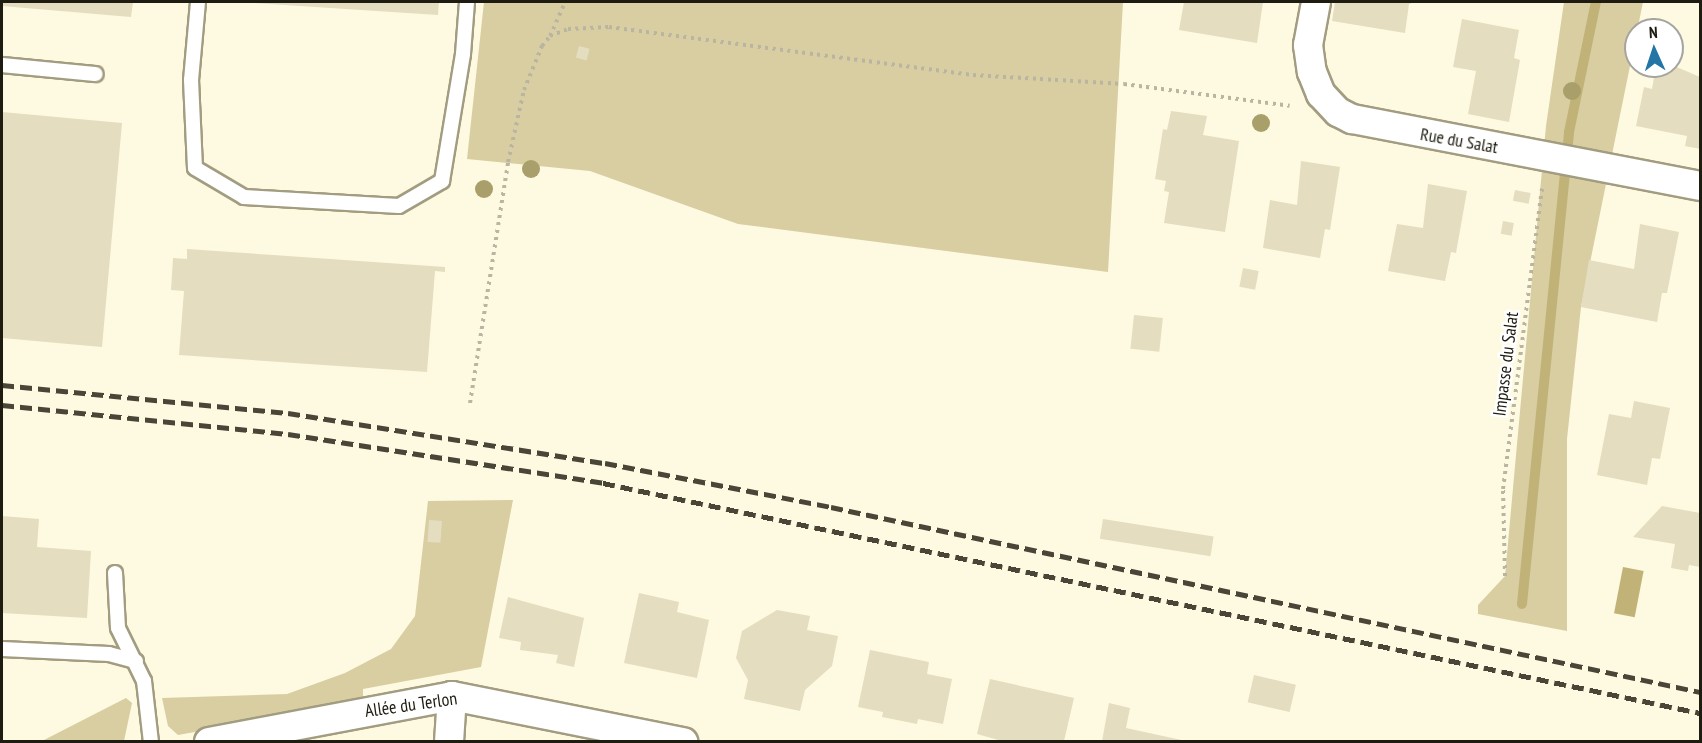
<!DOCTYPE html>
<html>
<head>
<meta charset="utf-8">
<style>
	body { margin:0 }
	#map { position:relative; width:1702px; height:743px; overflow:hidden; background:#fef9e1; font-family:"PT Sans Narrow",sans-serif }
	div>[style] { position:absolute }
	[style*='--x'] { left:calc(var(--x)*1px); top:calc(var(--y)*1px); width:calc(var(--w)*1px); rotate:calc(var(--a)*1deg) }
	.green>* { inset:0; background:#d8cea2 }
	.water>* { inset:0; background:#c1b377; transform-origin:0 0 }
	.stream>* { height:10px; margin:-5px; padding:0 5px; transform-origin:5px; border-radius:5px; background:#c1b377 }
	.building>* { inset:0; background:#e4ddc0; transform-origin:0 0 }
	.path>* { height:4px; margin-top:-2px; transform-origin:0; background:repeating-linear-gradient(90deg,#bab5a1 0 3px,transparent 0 7.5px) }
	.roads { filter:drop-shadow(2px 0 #a29c80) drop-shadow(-2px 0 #a29c80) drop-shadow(0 2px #a29c80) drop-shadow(0 -2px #a29c80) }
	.service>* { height:14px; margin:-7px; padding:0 7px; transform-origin:7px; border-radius:7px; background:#fff }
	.minor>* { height:28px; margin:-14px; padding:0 14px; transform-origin:14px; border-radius:14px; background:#fff }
	.rail>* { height:4.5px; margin-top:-2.25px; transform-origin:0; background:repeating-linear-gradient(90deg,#494638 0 12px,transparent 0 18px) }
	.trees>* { width:18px; height:18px; margin:-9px; border-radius:50%; background:#a99f6a }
	span { translate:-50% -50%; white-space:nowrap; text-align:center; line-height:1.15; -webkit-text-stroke:5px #fff; paint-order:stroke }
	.street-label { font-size:18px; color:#1e1b10 }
	.frame { position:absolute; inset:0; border:3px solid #1e1b10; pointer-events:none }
	.north { position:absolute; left:1624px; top:18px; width:60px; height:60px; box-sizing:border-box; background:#fff; border:2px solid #a5a49f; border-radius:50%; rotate:357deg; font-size:16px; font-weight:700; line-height:24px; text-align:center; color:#1e1b10 }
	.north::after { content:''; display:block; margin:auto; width:21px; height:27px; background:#2375a6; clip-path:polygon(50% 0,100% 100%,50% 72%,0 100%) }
</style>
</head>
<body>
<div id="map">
	<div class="green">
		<i style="clip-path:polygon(484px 2px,1123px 2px,1108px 272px,738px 224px,590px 171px,467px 159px)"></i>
		<i style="clip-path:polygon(1564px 2px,1643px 2px,1581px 307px,1567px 439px,1567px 631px,1478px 614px,1478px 605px,1505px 576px,1546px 126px)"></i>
		<i style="clip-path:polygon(513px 500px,481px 667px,363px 689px,363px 702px,178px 735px,168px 726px,162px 698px,287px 694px,345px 673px,391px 649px,415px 616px,428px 501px)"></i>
		<i style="clip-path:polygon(126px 698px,132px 703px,124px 741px,42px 741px)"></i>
	</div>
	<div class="water">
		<i style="left:1623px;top:567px;width:21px;height:47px;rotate:11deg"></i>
	</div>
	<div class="stream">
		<i style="--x:1522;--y:604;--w:474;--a:-84.3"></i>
		<i style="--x:1569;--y:132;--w:133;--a:-78.3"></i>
	</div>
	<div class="building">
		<i style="clip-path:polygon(2px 2px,133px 2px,131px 17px,2px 6px)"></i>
		<i style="clip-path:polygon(239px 2px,439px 2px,438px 15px)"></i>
		<i style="clip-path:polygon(1184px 2px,1263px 2px,1257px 43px,1179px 30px)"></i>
		<i style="clip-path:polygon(1335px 2px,1415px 2px,1409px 4px,1405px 33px,1332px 21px)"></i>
		<i style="clip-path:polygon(1462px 19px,1519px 30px,1514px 58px,1520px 60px,1509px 122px,1468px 114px,1476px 71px,1453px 67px)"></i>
		<i style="left:579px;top:46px;width:11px;height:12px;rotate:15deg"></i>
		<i style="clip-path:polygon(1672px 65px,1700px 77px,1700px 149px,1685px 146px,1687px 136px,1636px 126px,1644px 87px,1652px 89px,1656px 66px)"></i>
		<i style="clip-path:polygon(1171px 111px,1207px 116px,1203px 135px,1239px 141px,1225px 232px,1164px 223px,1169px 192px,1164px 191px,1166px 181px,1155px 179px,1163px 129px,1167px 130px)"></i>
		<i style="clip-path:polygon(2px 112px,122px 123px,102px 347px,2px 338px)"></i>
		<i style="clip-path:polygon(1301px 161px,1340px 167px,1330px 230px,1325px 229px,1320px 258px,1263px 248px,1270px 200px,1297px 205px)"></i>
		<i style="clip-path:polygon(1428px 184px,1467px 191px,1456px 253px,1451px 252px,1445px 281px,1388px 271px,1397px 224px,1423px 228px)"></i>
		<i style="left:1515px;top:190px;width:16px;height:11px;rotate:11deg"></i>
		<i style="left:1503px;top:221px;width:11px;height:13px;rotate:10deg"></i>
		<i style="clip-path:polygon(1640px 224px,1679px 232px,1667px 293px,1662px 293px,1657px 322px,1581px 307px,1589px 260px,1634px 269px)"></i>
		<i style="clip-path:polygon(187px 249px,445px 267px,445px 272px,435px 271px,427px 372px,179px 355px,184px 291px,171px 290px,173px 258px,187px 259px)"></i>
		<i style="left:1243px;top:268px;width:16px;height:19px;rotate:11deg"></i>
		<i style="left:1134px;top:315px;width:29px;height:34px;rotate:6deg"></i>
		<i style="clip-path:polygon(1634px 401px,1670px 408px,1660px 459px,1652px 458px,1647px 485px,1597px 475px,1609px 414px,1631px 418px)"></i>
		<i style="clip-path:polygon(1662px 506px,1700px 513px,1700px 567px,1689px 565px,1688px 571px,1671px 568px,1675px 544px,1633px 537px)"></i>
		<i style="clip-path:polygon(2px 516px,39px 519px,37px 547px,91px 551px,87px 618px,2px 613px)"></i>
		<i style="left:1103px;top:519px;width:112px;height:20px;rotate:9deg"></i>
		<i style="left:429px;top:520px;width:13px;height:22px;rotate:4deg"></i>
		<i style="clip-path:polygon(639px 593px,679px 602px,677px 612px,709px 620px,697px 678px,624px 663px)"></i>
		<i style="clip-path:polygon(508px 597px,584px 618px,574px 667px,556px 663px,558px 655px,520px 650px,521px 642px,499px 638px)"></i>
		<i style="clip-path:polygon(777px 610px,810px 616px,807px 630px,838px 636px,832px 666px,805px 690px,800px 711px,744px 699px,748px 680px,736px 658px,742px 631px)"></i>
		<i style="clip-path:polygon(870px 650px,929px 662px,927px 674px,952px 679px,943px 724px,918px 719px,917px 724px,882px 717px,883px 712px,858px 707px)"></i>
		<i style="left:1254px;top:675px;width:43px;height:28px;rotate:13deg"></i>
		<i style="clip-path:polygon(990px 679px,1074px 698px,1064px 741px,1002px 741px,977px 734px)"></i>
		<i style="clip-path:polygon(1109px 703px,1130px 708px,1126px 728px,1186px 741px,1102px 741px)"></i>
	</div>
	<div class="path">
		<i style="--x:550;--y:36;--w:37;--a:-66"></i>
		<i style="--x:470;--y:403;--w:244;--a:-81"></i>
		<i style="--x:508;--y:162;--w:74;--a:-77.5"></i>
		<i style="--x:524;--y:90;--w:48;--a:-67.8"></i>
		<i style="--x:542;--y:46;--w:13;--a:-51"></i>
		<i style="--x:550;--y:36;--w:19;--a:-21"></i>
		<i style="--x:568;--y:29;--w:41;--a:-2.8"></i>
		<i style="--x:609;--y:27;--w:367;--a:7.5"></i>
		<i style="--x:973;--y:75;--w:151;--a:3.4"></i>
		<i style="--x:1124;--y:84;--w:167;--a:7.5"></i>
		<i style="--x:1505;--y:576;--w:87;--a:-91.3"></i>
		<i style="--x:1503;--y:489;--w:303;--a:-82.6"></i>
	</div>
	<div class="roads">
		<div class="service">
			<i style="--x:198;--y:2;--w:78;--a:95.1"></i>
			<i style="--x:191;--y:80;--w:88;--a:87.4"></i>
			<i style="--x:195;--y:168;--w:57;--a:30.6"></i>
			<i style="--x:244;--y:197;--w:155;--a:3.3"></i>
			<i style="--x:399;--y:206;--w:50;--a:-30.2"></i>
			<i style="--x:442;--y:181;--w:129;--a:-80.6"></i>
			<i style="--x:463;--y:54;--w:52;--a:-85.6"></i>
			<i style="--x:2;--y:65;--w:94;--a:5.5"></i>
			<i style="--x:115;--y:573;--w:55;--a:86.9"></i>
			<i style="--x:118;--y:628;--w:59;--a:63.9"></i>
			<i style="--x:144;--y:681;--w:61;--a:83.5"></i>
			<i style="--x:2;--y:649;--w:107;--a:2.7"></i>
			<i style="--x:109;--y:654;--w:28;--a:15"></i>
		</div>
		<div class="minor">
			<i style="--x:1316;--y:2;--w:44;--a:100.5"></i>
			<i style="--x:1308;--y:45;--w:27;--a:82"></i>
			<i style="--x:1312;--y:72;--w:24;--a:68"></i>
			<i style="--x:1321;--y:94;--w:25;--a:47"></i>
			<i style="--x:1338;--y:112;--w:16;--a:27"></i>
			<i style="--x:1352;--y:119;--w:354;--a:10.9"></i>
			<i style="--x:209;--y:742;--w:247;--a:-10.7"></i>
			<i style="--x:452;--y:696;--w:236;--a:11.3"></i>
			<i style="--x:449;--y:742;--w:46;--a:-86.3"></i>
		</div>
	</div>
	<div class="rail">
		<i style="--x:2;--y:385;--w:287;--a:5.6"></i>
		<i style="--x:288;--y:413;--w:321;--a:9"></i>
		<i style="--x:605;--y:463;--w:230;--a:11"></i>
		<i style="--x:831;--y:507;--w:888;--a:12.02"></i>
		<i style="--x:2;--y:405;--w:287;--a:5.8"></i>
		<i style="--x:288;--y:434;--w:319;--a:8.8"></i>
		<i style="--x:603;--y:483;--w:1121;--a:11.84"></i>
	</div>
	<div class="trees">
		<i style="left:1572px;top:91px"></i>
		<i style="left:1261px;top:123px"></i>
		<i style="left:531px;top:169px"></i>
		<i style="left:484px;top:189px"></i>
	</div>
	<div class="street-label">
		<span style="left:1459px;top:141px;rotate:10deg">Rue du Salat</span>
		<span style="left:1506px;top:364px;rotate:-83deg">Impasse du Salat</span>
		<span style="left:411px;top:705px;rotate:-8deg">Allée du Terlon</span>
	</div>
	<div class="frame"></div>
	<div class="north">N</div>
</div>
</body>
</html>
